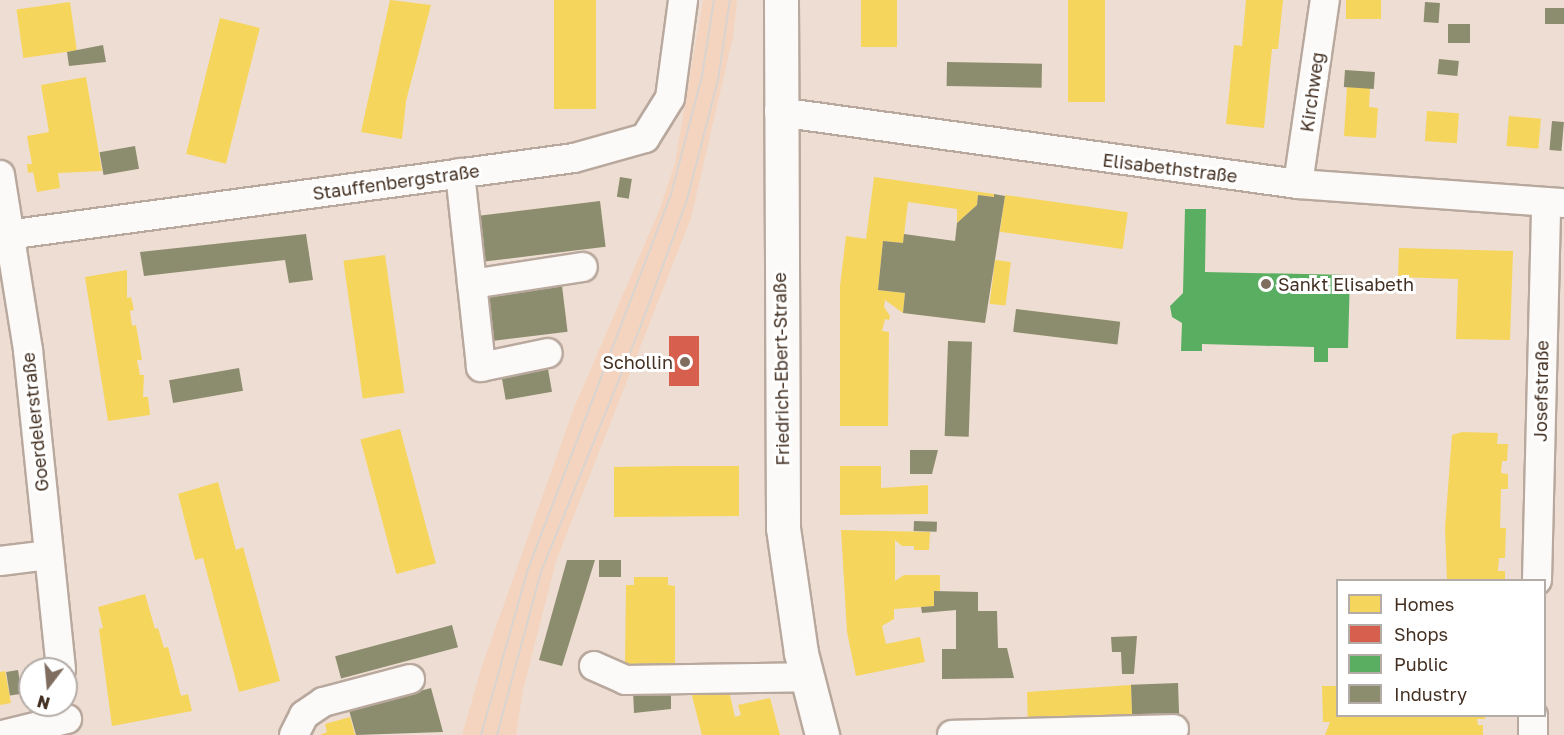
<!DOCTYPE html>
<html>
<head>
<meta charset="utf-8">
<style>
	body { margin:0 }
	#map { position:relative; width:1564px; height:735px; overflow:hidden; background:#eeddd2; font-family:"Golos Text",sans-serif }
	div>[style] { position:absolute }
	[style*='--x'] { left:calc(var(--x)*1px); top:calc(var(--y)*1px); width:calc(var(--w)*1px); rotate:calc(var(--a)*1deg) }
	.built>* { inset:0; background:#f4d4be }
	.homes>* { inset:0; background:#f6d55c; transform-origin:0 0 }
	.shops>* { inset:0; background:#d6604d; transform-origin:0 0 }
	.public>* { inset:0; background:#5aae61 }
	.industry>* { inset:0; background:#8c8c6e; transform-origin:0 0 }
	.roads { filter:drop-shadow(2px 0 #b8a89d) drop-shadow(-2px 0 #b8a89d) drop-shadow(0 2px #b8a89d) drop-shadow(0 -2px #b8a89d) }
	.minor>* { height:28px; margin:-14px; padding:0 14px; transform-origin:14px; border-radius:14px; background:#fcfaf8 }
	.major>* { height:33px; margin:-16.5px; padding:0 16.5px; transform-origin:16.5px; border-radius:16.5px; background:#fcfaf8 }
	.tram>* { height:1.5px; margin:-0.75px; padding:0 0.75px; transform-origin:0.75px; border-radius:0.75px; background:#d9d4d0 }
	.dots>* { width:16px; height:16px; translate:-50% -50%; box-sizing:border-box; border:3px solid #fff; border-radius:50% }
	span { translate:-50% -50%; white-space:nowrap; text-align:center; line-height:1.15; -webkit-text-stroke:6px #fff; paint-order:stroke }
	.street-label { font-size:18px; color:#433022 }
	.poi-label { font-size:18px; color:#433022 }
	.left { translate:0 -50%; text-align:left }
	.right { translate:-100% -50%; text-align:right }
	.legend { position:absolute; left:1336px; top:579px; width:210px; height:138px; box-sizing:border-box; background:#fff; border:2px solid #b4aca7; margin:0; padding:8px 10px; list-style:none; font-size:18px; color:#433022 }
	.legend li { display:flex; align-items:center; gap:12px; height:30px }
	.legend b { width:30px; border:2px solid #b4aca7 }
	.north { position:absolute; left:18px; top:657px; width:60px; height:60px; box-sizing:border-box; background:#fff; border:2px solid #b4aca7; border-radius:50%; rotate:196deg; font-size:16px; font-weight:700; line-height:24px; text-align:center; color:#433022 }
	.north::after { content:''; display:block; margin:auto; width:21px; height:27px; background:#7f6d60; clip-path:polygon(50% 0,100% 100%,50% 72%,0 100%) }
</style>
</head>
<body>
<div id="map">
	<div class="built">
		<i style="clip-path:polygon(703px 0,737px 0,733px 37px,691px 218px,556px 561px,523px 690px,516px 735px,462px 735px,482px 666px,574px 408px,659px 211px,675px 163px)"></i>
	</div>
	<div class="homes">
		<i style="clip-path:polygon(390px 0,431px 5px,406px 101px,402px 139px,361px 132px)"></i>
		<i style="left:554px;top:0;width:42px;height:109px"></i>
		<i style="left:861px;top:0;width:36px;height:47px"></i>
		<i style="left:1068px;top:0;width:37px;height:102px"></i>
		<i style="clip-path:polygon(1246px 0,1283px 0,1278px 49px,1272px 49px,1264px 128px,1226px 124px,1234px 45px,1242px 46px)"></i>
		<i style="left:1346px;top:0;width:35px;height:19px"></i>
		<i style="left:70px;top:2px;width:49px;height:54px;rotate:82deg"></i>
		<i style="left:220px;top:18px;width:41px;height:140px;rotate:14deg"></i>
		<i style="clip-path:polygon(86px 77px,102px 171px,58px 173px,60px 188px,37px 192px,33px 172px,28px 173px,27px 164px,32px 164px,27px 136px,49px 132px,41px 85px)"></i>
		<i style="clip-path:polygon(1347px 87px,1370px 88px,1369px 107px,1378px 108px,1376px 138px,1344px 136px)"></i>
		<i style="left:1427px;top:111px;width:32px;height:30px;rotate:4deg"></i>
		<i style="left:1509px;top:116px;width:32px;height:30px;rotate:5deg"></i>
		<i style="clip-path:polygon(874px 177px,994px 194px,994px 197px,978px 195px,977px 205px,957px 223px,957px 209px,908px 202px,903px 243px,883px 241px,878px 290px,905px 293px,903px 313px,885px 300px,884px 307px,890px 316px,889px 320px,885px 319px,882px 331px,889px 332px,888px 426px,840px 426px,840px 286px,846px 236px,866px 239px)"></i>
		<i style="left:1005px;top:195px;width:124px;height:37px;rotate:8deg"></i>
		<i style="clip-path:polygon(1399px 248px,1513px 251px,1510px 340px,1456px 339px,1458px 279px,1398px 277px)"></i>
		<i style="left:385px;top:255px;width:139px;height:42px;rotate:82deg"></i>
		<i style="left:995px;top:260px;width:16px;height:44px;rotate:7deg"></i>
		<i style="clip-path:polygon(127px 270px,127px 298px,131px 297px,134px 310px,130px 311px,132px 326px,136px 325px,142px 360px,137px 360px,140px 375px,144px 375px,143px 397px,148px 397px,150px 415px,108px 421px,85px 277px)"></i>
		<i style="left:400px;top:429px;width:139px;height:41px;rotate:75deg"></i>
		<i style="clip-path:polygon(1462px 432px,1498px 433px,1497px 444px,1508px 444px,1507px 461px,1502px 461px,1501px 473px,1508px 474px,1508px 489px,1501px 489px,1500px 528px,1506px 528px,1505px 558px,1499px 558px,1498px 571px,1505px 571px,1505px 580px,1447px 580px,1445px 528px,1452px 435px)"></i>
		<i style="clip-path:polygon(677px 466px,739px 466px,739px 516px,614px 517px,614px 467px)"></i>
		<i style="clip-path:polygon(840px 466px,881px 466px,881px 488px,928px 485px,928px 514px,840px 515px)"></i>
		<i style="clip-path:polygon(218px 482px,236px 550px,243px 547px,280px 681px,239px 692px,203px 558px,195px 560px,178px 494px)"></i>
		<i style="clip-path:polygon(841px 530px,930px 532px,929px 550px,914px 550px,914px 546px,902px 546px,895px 540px,895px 581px,904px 575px,940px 575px,940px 591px,934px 591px,934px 606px,894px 609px,894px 619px,882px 626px,886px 644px,920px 637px,925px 662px,856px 676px,847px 632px)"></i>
		<i style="clip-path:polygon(634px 577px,668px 577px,668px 585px,675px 586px,675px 664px,667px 664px,667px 672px,633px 672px,633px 664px,625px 664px,626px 585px,634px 585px)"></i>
		<i style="clip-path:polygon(145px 594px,155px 629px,158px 628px,164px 648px,168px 647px,181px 696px,188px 694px,192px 711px,112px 726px,99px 629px,103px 628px,98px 607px)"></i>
		<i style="clip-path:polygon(5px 671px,11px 703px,0 705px,0 672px)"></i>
		<i style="clip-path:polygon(1131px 685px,1132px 715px,1068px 717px,1068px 727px,1028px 728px,1027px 692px)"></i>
		<i style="clip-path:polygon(1322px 686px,1338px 686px,1338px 716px,1485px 716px,1485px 719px,1477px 719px,1478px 725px,1483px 725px,1483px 735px,1325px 735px,1330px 722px,1323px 722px)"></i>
		<i style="clip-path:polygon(728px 687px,735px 717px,741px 715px,738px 705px,770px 698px,780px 735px,702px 735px,690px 688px)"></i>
		<i style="clip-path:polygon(350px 717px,355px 735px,320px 735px,327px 732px,325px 724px)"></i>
	</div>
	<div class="shops">
		<i style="left:669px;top:336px;width:30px;height:50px"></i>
	</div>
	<div class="public">
		<i style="clip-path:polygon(1185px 209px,1206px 209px,1205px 272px,1350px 275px,1348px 348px,1328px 348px,1328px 362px,1314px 362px,1314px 347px,1202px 344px,1202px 351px,1181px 351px,1182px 323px,1172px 317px,1170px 306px,1183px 293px)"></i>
	</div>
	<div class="industry">
		<i style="left:1425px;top:2px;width:15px;height:20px;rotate:4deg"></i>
		<i style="left:1564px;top:8px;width:16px;height:19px;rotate:90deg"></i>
		<i style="left:1448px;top:24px;width:22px;height:19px"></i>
		<i style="clip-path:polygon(103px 45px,106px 62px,69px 66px,67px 52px)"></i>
		<i style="left:1439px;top:59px;width:20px;height:15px;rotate:6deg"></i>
		<i style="left:947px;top:62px;width:95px;height:24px;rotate:1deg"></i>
		<i style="left:1345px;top:70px;width:30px;height:17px;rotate:4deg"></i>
		<i style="left:1552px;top:121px;width:12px;height:29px;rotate:5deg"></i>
		<i style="left:135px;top:146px;width:23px;height:36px;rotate:80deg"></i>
		<i style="left:620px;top:177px;width:12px;height:20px;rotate:9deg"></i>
		<i style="clip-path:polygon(994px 194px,1005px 196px,985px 323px,903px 313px,905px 293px,878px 290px,883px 241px,903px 243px,904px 234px,955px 241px,957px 223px,977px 205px,978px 195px,994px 197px)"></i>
		<i style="left:600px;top:201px;width:46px;height:122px;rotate:83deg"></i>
		<i style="clip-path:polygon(306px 234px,313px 280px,289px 283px,285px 260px,144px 276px,140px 252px)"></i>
		<i style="left:562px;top:286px;width:46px;height:74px;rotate:83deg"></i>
		<i style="left:1016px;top:309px;width:105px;height:23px;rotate:7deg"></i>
		<i style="left:948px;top:341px;width:24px;height:95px;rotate:2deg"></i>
		<i style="left:239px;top:368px;width:23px;height:71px;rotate:80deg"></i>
		<i style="left:548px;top:369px;width:23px;height:47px;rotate:80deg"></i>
		<i style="clip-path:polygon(910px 450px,938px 450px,932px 474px,910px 474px)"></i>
		<i style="left:914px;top:521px;width:23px;height:10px;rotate:2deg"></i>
		<i style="clip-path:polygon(567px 560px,595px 560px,562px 666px,539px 660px)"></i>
		<i style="left:599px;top:560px;width:22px;height:17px"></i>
		<i style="clip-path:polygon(934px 591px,978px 592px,978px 611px,997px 611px,998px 648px,1007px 648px,1014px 678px,942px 679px,942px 649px,956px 649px,956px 610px,922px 613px,921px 607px,934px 606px)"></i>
		<i style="left:452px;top:625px;width:23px;height:121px;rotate:75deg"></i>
		<i style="clip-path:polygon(1137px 636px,1134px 674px,1122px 674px,1121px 652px,1112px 652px,1111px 637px)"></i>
		<i style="left:18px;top:670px;width:24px;height:12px;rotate:81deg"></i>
		<i style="left:1178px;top:683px;width:31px;height:47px;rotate:88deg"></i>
		<i style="clip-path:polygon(431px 688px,443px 732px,356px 735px,349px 710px)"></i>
		<i style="clip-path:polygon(671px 689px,671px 709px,634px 713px,633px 690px)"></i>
	</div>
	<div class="roads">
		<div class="minor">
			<i style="--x:779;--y:112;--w:524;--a:7.9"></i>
			<i style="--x:1298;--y:184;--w:267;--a:4.1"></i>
			<i style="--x:460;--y:173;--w:195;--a:83.8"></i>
			<i style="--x:481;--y:367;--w:68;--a:-11.8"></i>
			<i style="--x:0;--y:175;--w:177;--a:80.9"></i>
			<i style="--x:28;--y:350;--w:321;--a:84.1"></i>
			<i style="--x:1298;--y:184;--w:186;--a:-81.7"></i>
			<i style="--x:0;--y:236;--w:579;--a:-7.74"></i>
			<i style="--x:574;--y:158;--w:74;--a:-15.7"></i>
			<i style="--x:645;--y:138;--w:47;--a:-58"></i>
			<i style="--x:670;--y:98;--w:99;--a:-82.4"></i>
			<i style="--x:472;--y:284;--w:112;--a:-8.7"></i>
			<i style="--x:0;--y:561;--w:48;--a:-7.1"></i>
			<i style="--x:1537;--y:580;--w:378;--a:-88.6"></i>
			<i style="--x:594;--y:666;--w:34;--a:24"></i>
			<i style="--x:625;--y:680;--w:181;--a:-0.9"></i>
			<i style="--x:2;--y:735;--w:67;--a:-13.8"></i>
			<i style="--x:294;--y:735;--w:22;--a:-63"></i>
			<i style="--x:304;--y:715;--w:23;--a:-34"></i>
			<i style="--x:323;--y:702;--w:90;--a:-14.8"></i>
			<i style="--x:952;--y:735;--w:222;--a:-1.5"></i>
			<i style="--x:1533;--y:735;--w:19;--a:-90"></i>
		</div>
		<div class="major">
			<i style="--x:781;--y:0;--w:528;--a:89.78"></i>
			<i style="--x:783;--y:528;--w:126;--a:81.8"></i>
			<i style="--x:801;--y:653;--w:85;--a:75.6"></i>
		</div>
	</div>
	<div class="tram">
		<i style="--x:481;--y:735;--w:173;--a:-74.2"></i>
		<i style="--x:528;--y:569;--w:400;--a:-69.1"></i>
		<i style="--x:671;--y:195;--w:123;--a:-75.4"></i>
		<i style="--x:702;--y:76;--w:77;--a:-81"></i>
		<i style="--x:497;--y:735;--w:169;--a:-74.9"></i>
		<i style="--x:541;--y:572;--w:263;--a:-67.9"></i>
		<i style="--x:640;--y:328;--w:136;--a:-69.8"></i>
		<i style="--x:687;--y:200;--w:124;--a:-75.5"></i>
		<i style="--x:718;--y:80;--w:81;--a:-81.5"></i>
	</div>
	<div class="dots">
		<i style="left:1266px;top:284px;background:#7f6d60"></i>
		<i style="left:685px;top:362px;background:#7f6d60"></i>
	</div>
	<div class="street-label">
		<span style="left:1312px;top:92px;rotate:-82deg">Kirchweg</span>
		<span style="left:1170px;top:168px;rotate:7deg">Elisabethstraße</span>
		<span style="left:396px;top:182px;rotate:-8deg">Stauffenbergstraße</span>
		<span style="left:781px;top:369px;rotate:-91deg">Friedrich-Ebert-Straße</span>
		<span style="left:1541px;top:391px;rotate:-89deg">Josefstraße</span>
		<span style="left:35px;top:422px;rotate:-96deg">Goerdelerstraße</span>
	</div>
	<div class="poi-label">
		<span class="left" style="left:1278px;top:284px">Sankt Elisabeth</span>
		<span class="right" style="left:673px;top:362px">Schollin</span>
	</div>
	<ul class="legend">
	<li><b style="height:16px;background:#f6d55c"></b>Homes</li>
	<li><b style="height:16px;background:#d6604d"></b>Shops</li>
	<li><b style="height:16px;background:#5aae61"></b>Public</li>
	<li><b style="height:16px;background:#8c8c6e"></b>Industry</li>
	</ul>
	<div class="north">N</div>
</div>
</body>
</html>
